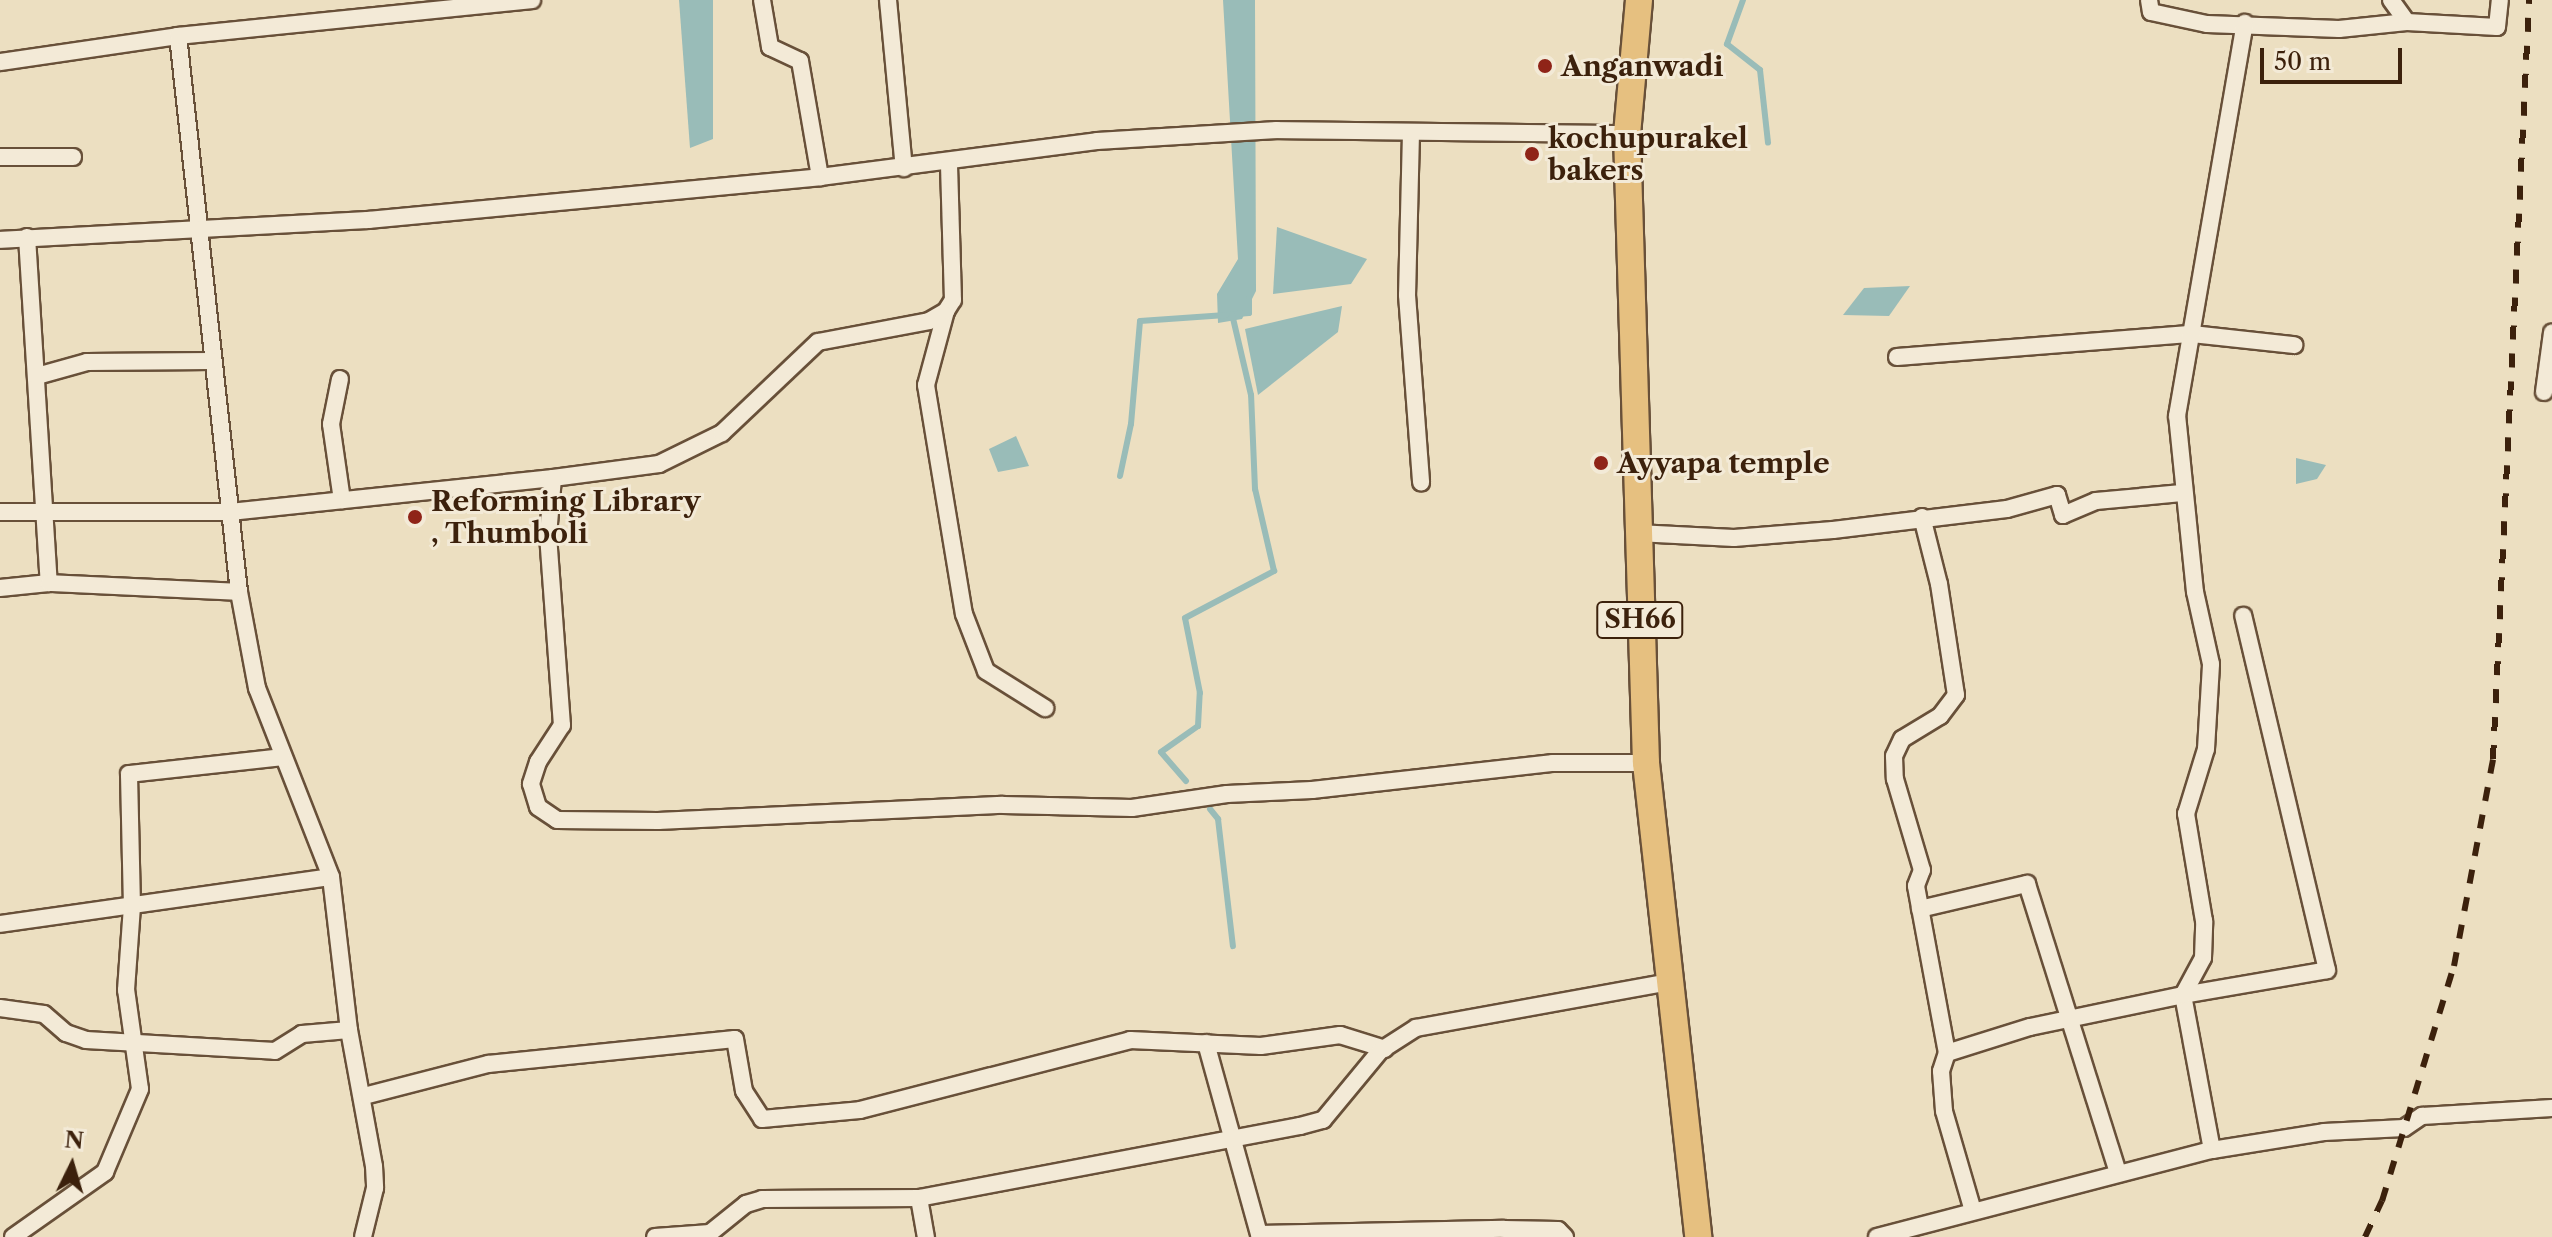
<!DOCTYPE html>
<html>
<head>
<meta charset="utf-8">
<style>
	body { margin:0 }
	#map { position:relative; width:2552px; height:1237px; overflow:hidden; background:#ecdfc1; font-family:"Libre Caslon Text",serif }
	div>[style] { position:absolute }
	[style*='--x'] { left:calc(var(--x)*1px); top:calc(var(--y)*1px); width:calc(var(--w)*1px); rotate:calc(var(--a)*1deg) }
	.water>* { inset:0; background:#99bcb8 }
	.stream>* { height:6px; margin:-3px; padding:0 3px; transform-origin:3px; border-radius:3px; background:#99bcb8 }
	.roads { filter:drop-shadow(2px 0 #685039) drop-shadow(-2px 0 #685039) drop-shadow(0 2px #685039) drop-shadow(0 -2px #685039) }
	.street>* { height:16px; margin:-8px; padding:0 8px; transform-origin:8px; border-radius:8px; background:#f3ead7 }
	.primary>* { height:26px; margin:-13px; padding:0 13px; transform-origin:13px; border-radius:13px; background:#e6c080 }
	.rail>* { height:6px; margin-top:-3px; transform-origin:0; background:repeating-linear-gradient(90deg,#3c210c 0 14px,transparent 0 28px) }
	.dots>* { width:22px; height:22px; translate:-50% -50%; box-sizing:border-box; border:4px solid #f3ead7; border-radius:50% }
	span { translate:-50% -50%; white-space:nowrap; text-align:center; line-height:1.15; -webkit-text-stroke:6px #f3ead7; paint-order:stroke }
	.shield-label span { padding:2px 6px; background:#f3ead7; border:2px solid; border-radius:6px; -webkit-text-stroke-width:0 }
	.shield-label { font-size:26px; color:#3c210c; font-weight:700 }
	.poi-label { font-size:28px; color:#3c210c; font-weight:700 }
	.left { translate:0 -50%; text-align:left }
	.north { position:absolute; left:32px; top:1125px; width:80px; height:80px; -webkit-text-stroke:6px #f3ead7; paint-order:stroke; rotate:5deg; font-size:22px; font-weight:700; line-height:32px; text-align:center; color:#3c210c }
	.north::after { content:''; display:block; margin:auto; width:28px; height:36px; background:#3c210c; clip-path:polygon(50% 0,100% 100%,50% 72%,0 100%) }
	.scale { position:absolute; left:2260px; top:48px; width:142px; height:36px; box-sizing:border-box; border:4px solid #3c210c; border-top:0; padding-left:10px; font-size:24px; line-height:28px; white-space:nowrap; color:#3c210c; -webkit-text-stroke:6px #f3ead7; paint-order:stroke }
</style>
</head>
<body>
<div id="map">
	<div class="water">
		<i style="clip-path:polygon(679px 0,713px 0,713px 139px,690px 148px)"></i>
		<i style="clip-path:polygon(1223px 0,1255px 0,1256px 291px,1242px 319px,1218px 323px,1217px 294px,1238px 259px)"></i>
		<i style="clip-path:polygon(1277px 227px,1367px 259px,1351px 284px,1273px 294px)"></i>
		<i style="clip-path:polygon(1910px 286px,1889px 316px,1843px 315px,1864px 288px)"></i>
		<i style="clip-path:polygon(1342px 306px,1338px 332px,1258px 395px,1245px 329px)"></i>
		<i style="clip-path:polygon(1016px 436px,1029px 466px,998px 472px,989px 449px)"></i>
		<i style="clip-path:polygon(2296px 458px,2326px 465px,2317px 479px,2296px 484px)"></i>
	</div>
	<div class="stream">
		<i style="--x:1743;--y:0;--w:47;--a:110"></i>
		<i style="--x:1727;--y:44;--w:42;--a:38.2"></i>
		<i style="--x:1760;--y:70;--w:73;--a:83.7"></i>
		<i style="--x:1237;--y:314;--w:12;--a:-5"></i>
		<i style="--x:1249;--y:313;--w:14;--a:-90"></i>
		<i style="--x:1120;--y:476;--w:53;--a:-78.1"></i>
		<i style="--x:1131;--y:424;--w:103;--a:-85"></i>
		<i style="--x:1140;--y:321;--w:86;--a:-4"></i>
		<i style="--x:1186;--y:781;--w:38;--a:-131"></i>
		<i style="--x:1161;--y:752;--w:45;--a:-35.1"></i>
		<i style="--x:1198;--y:726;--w:33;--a:-87"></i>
		<i style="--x:1200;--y:693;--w:76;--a:-101.3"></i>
		<i style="--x:1185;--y:618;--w:101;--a:-27.8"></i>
		<i style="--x:1274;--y:571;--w:84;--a:-103"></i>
		<i style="--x:1255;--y:489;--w:94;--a:-92.4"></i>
		<i style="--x:1251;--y:395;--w:83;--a:-103.2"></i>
		<i style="--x:1210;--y:809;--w:13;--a:51"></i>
		<i style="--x:1218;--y:819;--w:128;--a:83.3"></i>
	</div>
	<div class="roads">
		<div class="street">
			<i style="--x:762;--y:0;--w:48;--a:80.3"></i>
			<i style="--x:770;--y:47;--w:33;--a:25"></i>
			<i style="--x:800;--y:61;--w:118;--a:80.2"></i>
			<i style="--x:888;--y:0;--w:169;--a:84.6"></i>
			<i style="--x:2149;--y:0;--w:12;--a:81"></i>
			<i style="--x:2151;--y:12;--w:57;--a:12.1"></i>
			<i style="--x:2207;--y:24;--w:132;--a:2.2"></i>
			<i style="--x:2339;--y:29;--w:68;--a:-5.9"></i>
			<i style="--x:2391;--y:0;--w:27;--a:54"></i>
			<i style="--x:2407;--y:22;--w:90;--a:3.2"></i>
			<i style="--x:2497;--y:27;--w:27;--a:-84"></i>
			<i style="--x:178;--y:36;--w:559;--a:83.74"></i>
			<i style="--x:239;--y:592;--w:98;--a:79.4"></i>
			<i style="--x:257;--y:688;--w:203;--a:68.6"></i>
			<i style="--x:331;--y:877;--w:154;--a:83.3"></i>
			<i style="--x:349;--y:1030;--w:138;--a:79.6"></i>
			<i style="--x:374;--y:1166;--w:22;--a:87"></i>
			<i style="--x:375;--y:1188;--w:50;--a:103.8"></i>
			<i style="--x:0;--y:62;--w:180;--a:-8.3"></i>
			<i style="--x:178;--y:36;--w:356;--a:-5.8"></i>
			<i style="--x:1411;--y:133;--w:162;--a:91.4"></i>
			<i style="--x:1407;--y:295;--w:188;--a:85.7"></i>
			<i style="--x:0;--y:157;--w:73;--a:0"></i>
			<i style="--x:27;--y:237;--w:347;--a:86.4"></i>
			<i style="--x:0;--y:240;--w:369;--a:-3.1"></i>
			<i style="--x:368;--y:220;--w:454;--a:-5.4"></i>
			<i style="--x:820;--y:177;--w:279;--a:-7.4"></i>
			<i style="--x:1097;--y:141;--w:180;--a:-3.5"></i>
			<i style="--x:1277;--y:130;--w:350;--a:0.7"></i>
			<i style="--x:946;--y:311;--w:77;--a:105.1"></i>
			<i style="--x:926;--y:385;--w:232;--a:80.6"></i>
			<i style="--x:964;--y:614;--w:61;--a:68.9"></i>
			<i style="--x:986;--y:671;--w:70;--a:32.1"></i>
			<i style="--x:1897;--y:357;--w:296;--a:-4.5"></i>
			<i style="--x:2192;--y:334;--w:103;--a:6.2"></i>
			<i style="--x:37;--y:376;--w:52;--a:-15.6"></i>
			<i style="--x:87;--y:362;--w:124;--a:-0.5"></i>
			<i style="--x:340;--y:379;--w:46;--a:101.3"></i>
			<i style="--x:331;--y:424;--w:77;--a:81.8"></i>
			<i style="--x:2544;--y:392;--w:60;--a:-82.3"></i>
			<i style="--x:553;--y:478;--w:107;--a:-7.5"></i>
			<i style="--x:659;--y:464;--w:70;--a:-26.2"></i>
			<i style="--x:722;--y:433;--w:132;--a:-43.5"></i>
			<i style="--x:818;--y:342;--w:113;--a:-10.7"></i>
			<i style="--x:929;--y:321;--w:20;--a:-30"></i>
			<i style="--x:946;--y:311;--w:13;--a:-58"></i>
			<i style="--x:953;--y:300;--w:137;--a:-91.7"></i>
			<i style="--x:0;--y:512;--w:230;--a:0"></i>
			<i style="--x:230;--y:512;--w:325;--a:-6"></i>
			<i style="--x:553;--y:478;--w:57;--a:95"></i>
			<i style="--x:548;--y:535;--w:191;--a:85.8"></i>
			<i style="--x:562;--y:725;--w:44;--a:123"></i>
			<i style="--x:538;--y:762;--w:23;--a:108"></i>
			<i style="--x:531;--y:784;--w:24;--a:73"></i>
			<i style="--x:538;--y:807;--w:23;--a:34"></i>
			<i style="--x:557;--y:820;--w:101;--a:0.6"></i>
			<i style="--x:658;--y:821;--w:345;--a:-2.7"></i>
			<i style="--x:1003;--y:805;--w:129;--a:1.3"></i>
			<i style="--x:1132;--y:808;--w:96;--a:-8.4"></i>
			<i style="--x:1227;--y:794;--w:85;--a:-2.7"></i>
			<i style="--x:1312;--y:790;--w:243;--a:-6.4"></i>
			<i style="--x:1553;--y:763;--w:93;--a:0"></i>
			<i style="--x:1922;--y:517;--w:69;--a:75.8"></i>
			<i style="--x:1939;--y:584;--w:112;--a:81.3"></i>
			<i style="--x:1956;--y:695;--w:26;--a:127"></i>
			<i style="--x:1940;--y:716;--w:44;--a:148.8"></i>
			<i style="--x:1902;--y:739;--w:19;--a:115"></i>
			<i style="--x:1894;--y:756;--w:23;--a:88"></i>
			<i style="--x:1895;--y:779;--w:95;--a:73.5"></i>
			<i style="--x:1922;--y:870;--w:17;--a:111"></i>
			<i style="--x:1916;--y:886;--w:170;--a:79.5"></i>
			<i style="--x:1637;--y:533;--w:97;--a:3"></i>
			<i style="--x:1734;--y:538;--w:99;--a:-4.6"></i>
			<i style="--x:1833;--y:530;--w:175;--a:-6.9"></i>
			<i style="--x:2007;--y:509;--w:52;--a:-15.6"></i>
			<i style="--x:2057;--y:495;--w:21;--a:73"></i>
			<i style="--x:2063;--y:515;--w:36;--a:-23"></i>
			<i style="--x:2096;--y:501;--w:86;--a:-5.3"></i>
			<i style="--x:0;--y:588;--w:49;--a:-5.8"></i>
			<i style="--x:49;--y:583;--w:190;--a:2.7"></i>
			<i style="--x:1920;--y:909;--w:110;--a:-13.2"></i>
			<i style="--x:2027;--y:884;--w:303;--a:72.5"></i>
			<i style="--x:0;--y:924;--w:334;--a:-8.1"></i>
			<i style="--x:0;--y:1008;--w:44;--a:7.8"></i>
			<i style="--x:44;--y:1014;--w:29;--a:41"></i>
			<i style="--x:66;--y:1033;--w:21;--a:19"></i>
			<i style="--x:86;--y:1040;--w:189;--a:3.3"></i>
			<i style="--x:275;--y:1051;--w:32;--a:-32"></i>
			<i style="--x:302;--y:1034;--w:47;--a:-4.9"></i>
			<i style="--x:1206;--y:1043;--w:198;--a:74.5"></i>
			<i style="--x:1259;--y:1234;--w:245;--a:-1.2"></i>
			<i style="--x:1504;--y:1229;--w:54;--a:1.1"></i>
			<i style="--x:1558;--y:1230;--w:10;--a:45"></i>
			<i style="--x:364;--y:1096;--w:128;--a:-14.5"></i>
			<i style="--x:488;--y:1064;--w:248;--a:-5.8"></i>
			<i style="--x:735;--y:1039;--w:53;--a:80.2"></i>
			<i style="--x:744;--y:1091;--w:33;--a:57"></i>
			<i style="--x:762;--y:1119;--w:98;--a:-5.2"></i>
			<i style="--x:860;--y:1110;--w:279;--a:-14.5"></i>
			<i style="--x:1130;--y:1040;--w:131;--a:2.6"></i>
			<i style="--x:1261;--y:1046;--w:80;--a:-7.9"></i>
			<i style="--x:1340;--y:1035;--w:47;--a:17.3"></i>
			<i style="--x:2212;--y:1150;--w:158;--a:-100.6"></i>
			<i style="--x:2183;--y:995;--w:146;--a:-9.8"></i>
			<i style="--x:2327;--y:970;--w:364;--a:-103.3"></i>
			<i style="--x:919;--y:1198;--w:40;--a:80"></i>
			<i style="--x:1973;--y:1211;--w:104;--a:-106.2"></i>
			<i style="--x:1944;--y:1111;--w:40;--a:-94.3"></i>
			<i style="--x:1941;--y:1071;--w:19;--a:-72"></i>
			<i style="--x:1947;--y:1053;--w:87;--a:-17.4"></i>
			<i style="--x:2030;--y:1027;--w:156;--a:-11.8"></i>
			<i style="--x:2183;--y:995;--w:42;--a:-61.6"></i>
			<i style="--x:2203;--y:958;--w:37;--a:-88"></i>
			<i style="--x:2204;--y:921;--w:109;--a:-99.5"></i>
			<i style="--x:2186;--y:814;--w:68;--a:-72.9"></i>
			<i style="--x:2206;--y:749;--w:85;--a:-86.6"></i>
			<i style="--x:2211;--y:664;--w:74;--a:-102.5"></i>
			<i style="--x:2195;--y:592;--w:177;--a:-95.8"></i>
			<i style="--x:2177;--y:416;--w:399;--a:-80.2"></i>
			<i style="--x:13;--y:1237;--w:113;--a:-35.2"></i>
			<i style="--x:105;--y:1172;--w:90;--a:-67.1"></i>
			<i style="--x:140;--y:1089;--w:100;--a:-98"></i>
			<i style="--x:126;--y:990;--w:83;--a:-85.9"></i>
			<i style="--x:132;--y:907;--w:133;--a:-91.3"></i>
			<i style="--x:129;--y:774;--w:154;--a:-6.3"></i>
			<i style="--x:655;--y:1237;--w:55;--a:-4.2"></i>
			<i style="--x:710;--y:1233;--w:46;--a:-38.9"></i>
			<i style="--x:746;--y:1204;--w:17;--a:-17"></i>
			<i style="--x:762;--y:1199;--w:157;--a:-0.4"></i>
			<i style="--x:919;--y:1198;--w:388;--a:-10.7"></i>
			<i style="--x:1300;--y:1126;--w:24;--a:-15"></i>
			<i style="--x:1323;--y:1120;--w:89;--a:-50.4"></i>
			<i style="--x:1380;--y:1051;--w:43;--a:-32.6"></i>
			<i style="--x:1416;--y:1028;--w:256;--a:-10.3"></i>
			<i style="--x:1877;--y:1237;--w:346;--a:-14.6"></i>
			<i style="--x:2212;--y:1150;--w:113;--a:-9.1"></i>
			<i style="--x:2324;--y:1132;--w:80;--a:-2.9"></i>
			<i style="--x:2404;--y:1128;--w:22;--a:-34"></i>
			<i style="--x:2422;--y:1116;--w:130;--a:-3.5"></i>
		</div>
		<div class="primary">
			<i style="--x:1639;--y:0;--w:135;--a:95.1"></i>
			<i style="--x:1627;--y:134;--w:629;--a:88.27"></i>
			<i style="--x:1646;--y:763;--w:477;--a:83.7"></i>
		</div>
	</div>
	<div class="rail">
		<i style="--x:2365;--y:1237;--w:40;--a:-65"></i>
		<i style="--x:2382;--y:1201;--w:246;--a:-73"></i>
		<i style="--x:2454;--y:966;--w:211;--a:-79.3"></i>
		<i style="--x:2493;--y:759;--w:760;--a:-87.28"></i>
	</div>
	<div class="dots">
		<i style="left:1545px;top:66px;background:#8f2418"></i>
		<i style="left:1532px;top:154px;background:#8f2418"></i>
		<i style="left:1601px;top:463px;background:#8f2418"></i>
		<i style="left:415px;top:517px;background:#8f2418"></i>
	</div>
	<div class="shield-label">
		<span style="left:1640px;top:620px">SH66</span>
	</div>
	<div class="poi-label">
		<span class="left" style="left:1561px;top:66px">Anganwadi</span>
		<span class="left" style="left:1548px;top:154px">kochupurakel<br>bakers</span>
		<span class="left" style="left:1617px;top:463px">Ayyapa temple</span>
		<span class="left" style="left:431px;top:517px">Reforming Library<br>, Thumboli</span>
	</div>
	<div class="north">N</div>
	<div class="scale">50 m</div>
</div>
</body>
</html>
